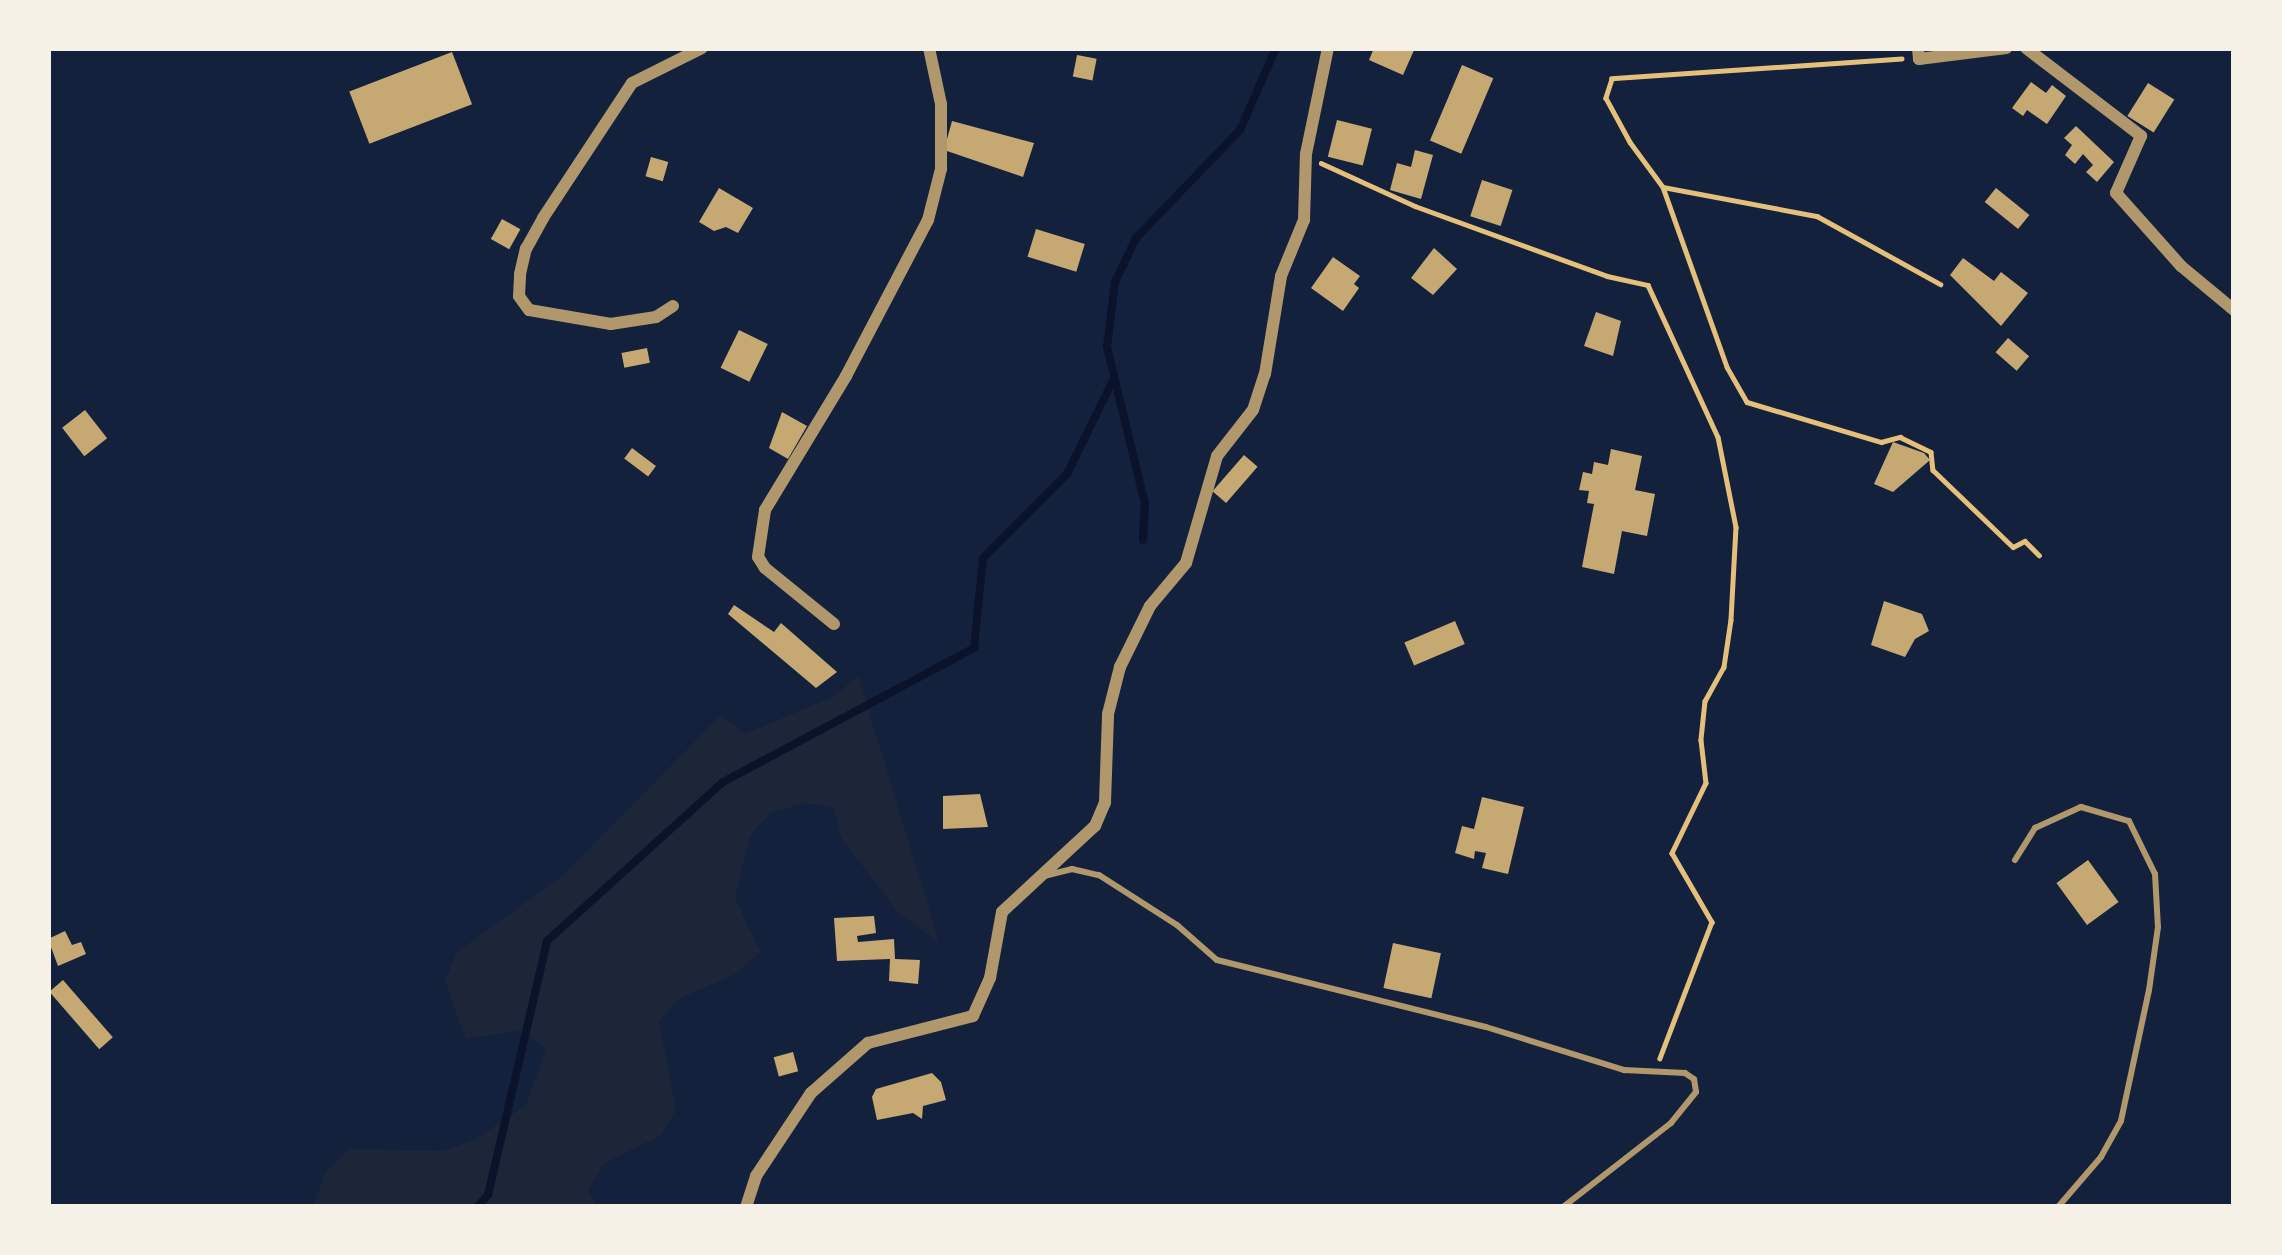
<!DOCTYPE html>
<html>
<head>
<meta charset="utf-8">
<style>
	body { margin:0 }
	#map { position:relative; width:2282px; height:1255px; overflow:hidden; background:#14213d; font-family:Jost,sans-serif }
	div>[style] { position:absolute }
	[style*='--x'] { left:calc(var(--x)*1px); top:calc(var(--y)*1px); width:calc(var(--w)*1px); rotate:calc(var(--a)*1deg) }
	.green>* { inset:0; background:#1d2539 }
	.stream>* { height:8px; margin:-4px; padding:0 4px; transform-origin:4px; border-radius:4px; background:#0b132b }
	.building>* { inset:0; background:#c6a872; transform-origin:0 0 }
	.path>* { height:4.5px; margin:-2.25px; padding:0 2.25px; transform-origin:2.25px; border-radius:2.25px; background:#e5c07b }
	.service>* { height:6px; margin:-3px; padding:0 3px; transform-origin:3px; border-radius:3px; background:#b1986c }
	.minor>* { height:12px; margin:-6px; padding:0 6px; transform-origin:6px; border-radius:6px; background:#b1986c }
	span { translate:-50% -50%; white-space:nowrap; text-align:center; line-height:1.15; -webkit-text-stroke:10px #f6f1e7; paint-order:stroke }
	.frame { position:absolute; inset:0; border:51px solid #f6f1e7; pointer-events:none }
</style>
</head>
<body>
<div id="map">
	<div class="green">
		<i style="clip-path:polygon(858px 676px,939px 942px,899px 913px,841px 838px,834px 807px,804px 803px,771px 813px,750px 835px,735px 897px,760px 952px,736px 974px,678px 999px,659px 1022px,676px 1110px,660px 1136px,604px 1163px,588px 1191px,597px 1207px,312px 1207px,327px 1170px,349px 1149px,443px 1151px,474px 1140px,526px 1105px,546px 1049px,523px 1030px,466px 1039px,445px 981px,457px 952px,561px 877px,721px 715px,745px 734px,835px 696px)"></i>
	</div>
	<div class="stream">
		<i style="--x:1143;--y:540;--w:36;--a:-87"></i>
		<i style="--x:1145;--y:504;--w:162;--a:-103.6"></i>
		<i style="--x:1107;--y:347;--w:65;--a:-83"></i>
		<i style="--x:1115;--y:282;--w:49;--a:-64.5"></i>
		<i style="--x:1136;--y:238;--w:150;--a:-46.1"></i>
		<i style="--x:1240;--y:130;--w:90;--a:-66.3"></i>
		<i style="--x:477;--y:1207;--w:16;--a:-47"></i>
		<i style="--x:488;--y:1195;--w:261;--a:-76.9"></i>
		<i style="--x:547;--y:941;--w:237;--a:-42.1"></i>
		<i style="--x:723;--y:782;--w:285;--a:-28.1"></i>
		<i style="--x:974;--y:648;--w:90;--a:-84.3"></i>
		<i style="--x:983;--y:558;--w:119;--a:-45"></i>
		<i style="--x:1067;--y:474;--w:107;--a:-63.9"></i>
	</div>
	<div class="building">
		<i style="clip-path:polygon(1374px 48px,1415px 48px,1403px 75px,1369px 60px)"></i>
		<i style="left:452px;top:52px;width:56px;height:110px;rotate:69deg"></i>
		<i style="left:1077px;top:55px;width:20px;height:22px;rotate:11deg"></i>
		<i style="left:1462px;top:65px;width:34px;height:82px;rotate:23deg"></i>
		<i style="clip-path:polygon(2031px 82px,2046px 93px,2052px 85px,2066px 96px,2047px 124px,2027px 110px,2023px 116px,2012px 108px)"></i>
		<i style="left:2148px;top:83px;width:31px;height:39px;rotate:32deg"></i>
		<i style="left:1337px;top:120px;width:36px;height:38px;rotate:14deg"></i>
		<i style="clip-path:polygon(952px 121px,1034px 143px,1023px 177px,944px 150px)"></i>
		<i style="clip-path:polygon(2076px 126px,2114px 162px,2097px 182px,2086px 172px,2093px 165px,2083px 154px,2075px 164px,2065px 155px,2072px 145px,2064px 138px)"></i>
		<i style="clip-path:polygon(1415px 150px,1433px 155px,1421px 199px,1390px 190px,1397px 163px,1411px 167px)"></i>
		<i style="left:651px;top:157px;width:18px;height:20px;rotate:16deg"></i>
		<i style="left:1482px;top:180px;width:32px;height:38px;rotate:18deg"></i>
		<i style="clip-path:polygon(719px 188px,753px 208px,738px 233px,726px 227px,714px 231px,699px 222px)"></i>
		<i style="left:1996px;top:188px;width:43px;height:18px;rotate:39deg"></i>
		<i style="left:502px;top:219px;width:21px;height:23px;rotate:29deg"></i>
		<i style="left:1036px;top:229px;width:51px;height:29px;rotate:17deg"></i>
		<i style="clip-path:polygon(1434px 248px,1457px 269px,1433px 295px,1411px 278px)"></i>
		<i style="clip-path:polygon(1333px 257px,1360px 276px,1354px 284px,1359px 288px,1343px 311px,1311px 288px)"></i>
		<i style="clip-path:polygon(1963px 258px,1994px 281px,2001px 272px,2028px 293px,2001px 326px,1950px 275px)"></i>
		<i style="clip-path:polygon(1596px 312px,1621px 321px,1613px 356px,1584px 346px)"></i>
		<i style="left:739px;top:330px;width:32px;height:42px;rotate:26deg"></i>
		<i style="left:2008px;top:338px;width:28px;height:19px;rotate:41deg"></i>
		<i style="left:647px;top:348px;width:15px;height:26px;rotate:79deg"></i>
		<i style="left:85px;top:410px;width:36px;height:29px;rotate:52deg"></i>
		<i style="clip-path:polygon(782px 412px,807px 426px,788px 459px,769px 448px)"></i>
		<i style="clip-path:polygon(1893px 442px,1924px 453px,1930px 460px,1893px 492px,1874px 484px)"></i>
		<i style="left:632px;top:448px;width:30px;height:13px;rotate:37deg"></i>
		<i style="clip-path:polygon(1611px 449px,1642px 456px,1635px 490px,1655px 494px,1647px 536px,1622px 531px,1614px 574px,1582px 567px,1594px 504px,1587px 503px,1589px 491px,1579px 490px,1583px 472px,1592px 474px,1594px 462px,1608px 465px)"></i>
		<i style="left:1244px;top:455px;width:18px;height:48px;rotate:41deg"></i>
		<i style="clip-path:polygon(1884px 601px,1922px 614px,1929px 631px,1915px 639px,1905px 657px,1871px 645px)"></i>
		<i style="clip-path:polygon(734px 605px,774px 632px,781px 623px,837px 672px,816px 688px,728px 614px)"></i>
		<i style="left:1455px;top:621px;width:25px;height:55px;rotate:67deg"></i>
		<i style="clip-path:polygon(980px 794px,988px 827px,943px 829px,943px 796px)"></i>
		<i style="clip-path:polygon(1482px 797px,1524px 807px,1508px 874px,1482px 868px,1486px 853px,1475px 851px,1474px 859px,1455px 853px,1462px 826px,1474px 829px)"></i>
		<i style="left:2088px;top:860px;width:52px;height:39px;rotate:54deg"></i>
		<i style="clip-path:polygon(874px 916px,876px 933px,857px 936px,858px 942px,894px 939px,895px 959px,920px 960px,918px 984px,889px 981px,890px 959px,837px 961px,834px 918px)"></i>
		<i style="clip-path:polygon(65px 931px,72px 945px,81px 942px,86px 954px,58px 966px,48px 939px)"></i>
		<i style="left:1393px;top:943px;width:49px;height:46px;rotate:12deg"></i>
		<i style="left:63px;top:980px;width:76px;height:18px;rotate:49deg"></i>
		<i style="left:793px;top:1052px;width:20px;height:20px;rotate:75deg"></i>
		<i style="clip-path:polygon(932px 1073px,941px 1082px,946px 1100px,923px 1106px,922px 1119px,913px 1113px,877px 1120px,872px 1097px,876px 1089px)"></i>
	</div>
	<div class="path">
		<i style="--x:1902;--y:59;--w:291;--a:176.1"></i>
		<i style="--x:1612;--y:79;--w:20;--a:108"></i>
		<i style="--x:1606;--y:98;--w:50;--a:61.4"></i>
		<i style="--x:1630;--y:142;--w:56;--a:53.7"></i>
		<i style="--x:1663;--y:187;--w:191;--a:70.4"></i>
		<i style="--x:1727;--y:367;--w:40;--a:60.3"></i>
		<i style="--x:1747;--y:402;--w:140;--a:16.6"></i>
		<i style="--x:1881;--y:442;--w:20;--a:-15"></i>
		<i style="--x:1900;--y:437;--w:34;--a:26"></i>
		<i style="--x:1931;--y:452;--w:18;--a:84"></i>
		<i style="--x:1933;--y:470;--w:111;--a:43.9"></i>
		<i style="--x:2013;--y:547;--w:13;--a:-27"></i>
		<i style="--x:2025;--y:541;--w:20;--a:45"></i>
		<i style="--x:1321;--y:163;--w:103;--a:24.6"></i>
		<i style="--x:1415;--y:206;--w:204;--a:20"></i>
		<i style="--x:1607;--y:276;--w:42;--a:12.4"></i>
		<i style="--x:1648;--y:285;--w:167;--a:65.3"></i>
		<i style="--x:1718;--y:437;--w:92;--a:78.7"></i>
		<i style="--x:1736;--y:527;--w:93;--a:93.1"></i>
		<i style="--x:1731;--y:620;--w:48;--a:98.5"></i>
		<i style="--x:1724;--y:667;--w:39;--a:119"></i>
		<i style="--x:1705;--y:701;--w:39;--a:96"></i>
		<i style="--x:1701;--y:740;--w:43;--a:83.4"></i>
		<i style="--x:1706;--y:783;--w:78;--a:115.9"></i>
		<i style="--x:1672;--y:853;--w:80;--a:59.9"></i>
		<i style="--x:1712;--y:922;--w:146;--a:110.9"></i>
		<i style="--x:1663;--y:187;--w:157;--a:10.7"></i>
		<i style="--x:1817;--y:216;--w:141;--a:28.9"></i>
	</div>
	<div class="service">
		<i style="--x:2015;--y:860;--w:38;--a:-58"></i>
		<i style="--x:2035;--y:828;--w:51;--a:-24.5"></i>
		<i style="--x:2081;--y:807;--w:50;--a:16.3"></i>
		<i style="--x:2129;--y:821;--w:59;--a:63.9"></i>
		<i style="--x:2155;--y:874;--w:53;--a:86.8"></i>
		<i style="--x:2158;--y:927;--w:64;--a:98.1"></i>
		<i style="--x:2149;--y:990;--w:134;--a:102.1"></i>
		<i style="--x:2121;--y:1121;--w:41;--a:119.1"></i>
		<i style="--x:2101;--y:1157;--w:66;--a:130.7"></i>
		<i style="--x:1044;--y:876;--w:29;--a:-14"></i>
		<i style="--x:1072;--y:869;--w:28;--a:13"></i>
		<i style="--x:1099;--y:875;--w:93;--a:32.7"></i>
		<i style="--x:1177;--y:925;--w:53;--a:41.2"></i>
		<i style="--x:1217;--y:960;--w:277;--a:14"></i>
		<i style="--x:1486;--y:1027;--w:145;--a:17.3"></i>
		<i style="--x:1624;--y:1070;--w:61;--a:2.8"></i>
		<i style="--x:1685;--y:1073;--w:11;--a:34"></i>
		<i style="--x:1694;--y:1079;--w:13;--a:81"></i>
		<i style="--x:1696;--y:1092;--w:40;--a:129"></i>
		<i style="--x:1671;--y:1123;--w:137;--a:142.1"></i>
	</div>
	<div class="minor">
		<i style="--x:1918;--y:48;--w:11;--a:85"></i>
		<i style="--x:1919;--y:59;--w:88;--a:-7.2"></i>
		<i style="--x:2026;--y:48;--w:145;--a:37.4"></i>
		<i style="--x:2141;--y:136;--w:62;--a:113.7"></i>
		<i style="--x:2116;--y:193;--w:98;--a:48.3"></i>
		<i style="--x:2181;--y:266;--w:69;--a:39.7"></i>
		<i style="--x:673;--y:306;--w:20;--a:147"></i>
		<i style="--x:656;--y:317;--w:46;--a:171.2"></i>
		<i style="--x:611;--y:324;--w:83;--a:-170.3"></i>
		<i style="--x:529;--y:310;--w:17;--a:-126"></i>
		<i style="--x:519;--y:296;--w:22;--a:-87"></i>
		<i style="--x:520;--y:274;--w:26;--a:-77"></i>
		<i style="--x:526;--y:249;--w:35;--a:-61"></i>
		<i style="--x:543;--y:218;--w:162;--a:-56.6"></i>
		<i style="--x:632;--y:83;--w:78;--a:-26.6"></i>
		<i style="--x:834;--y:624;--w:89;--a:-140.9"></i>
		<i style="--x:765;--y:568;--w:13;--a:-122"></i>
		<i style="--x:758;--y:557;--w:48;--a:-81.5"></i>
		<i style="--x:765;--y:510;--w:157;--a:-58.8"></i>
		<i style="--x:846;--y:376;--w:176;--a:-62.3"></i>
		<i style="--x:928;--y:220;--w:53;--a:-75.7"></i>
		<i style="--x:941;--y:169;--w:65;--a:-90"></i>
		<i style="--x:941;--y:104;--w:57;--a:-102.1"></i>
		<i style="--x:746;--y:1207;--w:33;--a:-72"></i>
		<i style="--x:756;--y:1176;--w:100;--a:-56.5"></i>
		<i style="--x:811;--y:1093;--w:76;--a:-41.3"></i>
		<i style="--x:868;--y:1043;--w:108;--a:-14.4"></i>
		<i style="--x:973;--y:1016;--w:42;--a:-65.9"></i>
		<i style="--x:990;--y:978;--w:67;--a:-79.7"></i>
		<i style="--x:1002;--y:912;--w:127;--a:-42.8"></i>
		<i style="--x:1095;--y:826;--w:26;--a:-67"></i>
		<i style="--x:1105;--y:802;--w:88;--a:-88"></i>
		<i style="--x:1108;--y:714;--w:49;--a:-75.7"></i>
		<i style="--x:1120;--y:667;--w:68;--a:-63.8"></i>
		<i style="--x:1150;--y:606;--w:56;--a:-50.1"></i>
		<i style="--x:1186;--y:563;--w:111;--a:-73.8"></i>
		<i style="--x:1217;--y:456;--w:58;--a:-52"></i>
		<i style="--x:1253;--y:410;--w:38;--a:-72"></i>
		<i style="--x:1265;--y:374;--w:99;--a:-80.7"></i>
		<i style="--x:1281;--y:276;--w:61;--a:-67.7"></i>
		<i style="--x:1304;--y:220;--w:66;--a:-88.3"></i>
		<i style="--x:1306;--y:154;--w:108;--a:-78.3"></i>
	</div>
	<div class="frame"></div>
</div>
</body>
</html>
